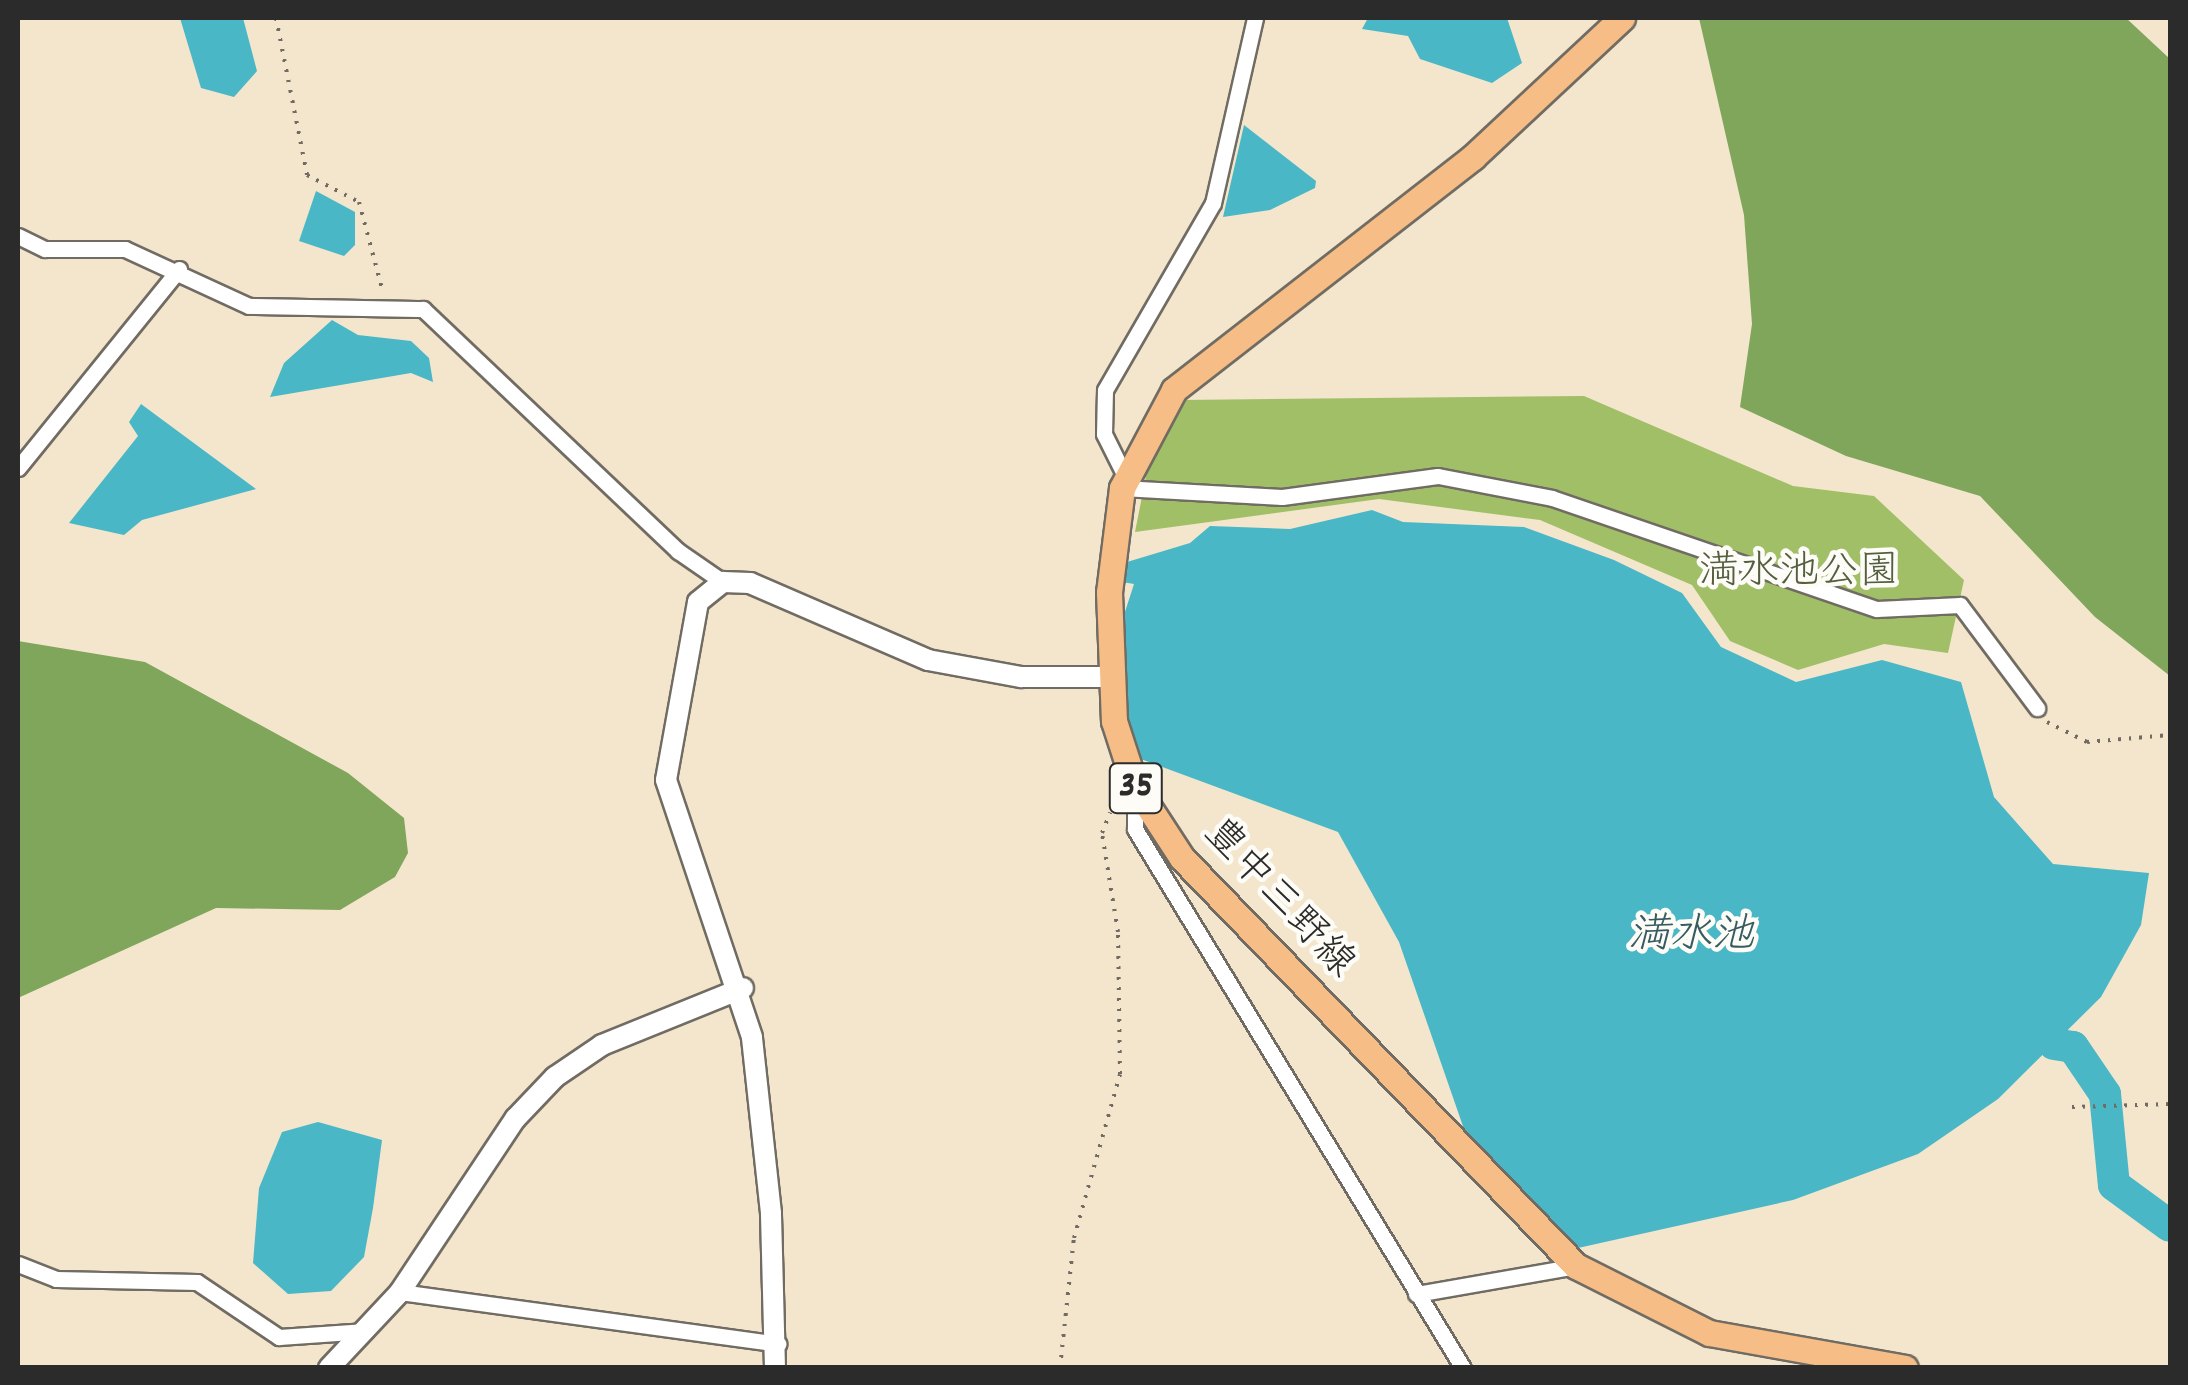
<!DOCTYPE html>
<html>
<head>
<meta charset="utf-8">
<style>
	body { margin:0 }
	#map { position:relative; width:2188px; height:1385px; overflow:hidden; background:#f3e6cc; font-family:Dekko,"Klee One",sans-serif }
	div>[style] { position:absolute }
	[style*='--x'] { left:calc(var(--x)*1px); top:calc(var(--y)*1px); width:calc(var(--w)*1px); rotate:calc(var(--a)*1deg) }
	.green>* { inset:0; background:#a0bf67 }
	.forest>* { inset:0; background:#80a65c }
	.water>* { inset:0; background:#4ab7c6 }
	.river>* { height:32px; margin:-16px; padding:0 16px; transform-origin:16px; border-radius:16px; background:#4ab7c6 }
	.path>* { height:4px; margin-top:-2px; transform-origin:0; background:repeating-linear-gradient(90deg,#716c63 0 2.5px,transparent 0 10.5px) }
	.roads { filter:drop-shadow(2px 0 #716c63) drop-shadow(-2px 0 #716c63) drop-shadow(0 2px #716c63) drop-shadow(0 -2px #716c63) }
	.minor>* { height:15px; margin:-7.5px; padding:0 7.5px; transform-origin:7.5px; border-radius:7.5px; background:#fff }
	.tertiary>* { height:20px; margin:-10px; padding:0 10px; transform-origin:10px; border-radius:10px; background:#fff }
	.primary>* { height:25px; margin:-12.5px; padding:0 12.5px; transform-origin:12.5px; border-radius:12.5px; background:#f6be86 }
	span { translate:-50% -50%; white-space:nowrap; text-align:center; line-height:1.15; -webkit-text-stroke:9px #fdfcf7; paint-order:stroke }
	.shield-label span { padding:2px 8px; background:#fdfcf7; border:2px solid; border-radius:8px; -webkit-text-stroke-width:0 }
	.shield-label { font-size:38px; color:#2b2b2b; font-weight:700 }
	.park-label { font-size:40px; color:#545f40 }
	.street-label { font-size:40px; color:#2b2b2b }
	.water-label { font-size:42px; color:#365c61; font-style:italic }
	.frame { position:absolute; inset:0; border:20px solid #2b2b2b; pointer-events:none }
</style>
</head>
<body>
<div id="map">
	<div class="green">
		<i style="clip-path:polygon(1584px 396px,1793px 486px,1874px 496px,1964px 580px,1948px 653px,1884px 644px,1798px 670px,1730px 641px,1692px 585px,1540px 520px,1379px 499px,1135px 532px,1152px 446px,1182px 400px)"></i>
	</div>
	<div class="forest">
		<i style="clip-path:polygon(1699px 18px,2126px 18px,2170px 59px,2170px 676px,2095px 617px,1980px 496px,1846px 456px,1740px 407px,1752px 324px,1744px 215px)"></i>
		<i style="clip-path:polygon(18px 641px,145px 662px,348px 773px,404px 818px,408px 853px,395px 877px,340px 910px,216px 908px,18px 998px)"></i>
	</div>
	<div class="water">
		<i style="clip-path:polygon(180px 18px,243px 18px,257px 71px,234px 97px,201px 88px)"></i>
		<i style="clip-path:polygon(1368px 18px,1507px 18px,1522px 63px,1492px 83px,1420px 59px,1408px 36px,1362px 29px)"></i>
		<i style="clip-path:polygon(1244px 125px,1316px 181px,1315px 188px,1270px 210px,1223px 217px)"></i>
		<i style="clip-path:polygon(316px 191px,355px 212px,355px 245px,344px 256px,299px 241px)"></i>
		<i style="clip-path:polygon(332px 320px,358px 335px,411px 341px,429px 358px,433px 382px,411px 373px,270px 397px,284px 363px)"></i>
		<i style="clip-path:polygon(141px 404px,256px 489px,142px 520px,124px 535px,69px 523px,138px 436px,129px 422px)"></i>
		<i style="clip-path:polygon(1372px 510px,1403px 522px,1524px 527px,1614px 560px,1682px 593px,1721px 647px,1796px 682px,1882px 660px,1961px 682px,1994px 797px,2053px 864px,2149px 873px,2141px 925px,2101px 997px,1998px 1099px,1918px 1154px,1793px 1200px,1578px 1248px,1465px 1132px,1399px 942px,1338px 832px,1138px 758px,1125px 703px,1123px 618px,1134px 584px,1122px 582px,1127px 562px,1190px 543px,1210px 526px,1290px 529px)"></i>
		<i style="clip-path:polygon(318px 1122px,382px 1140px,373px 1208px,364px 1257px,331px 1291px,288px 1294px,253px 1263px,259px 1188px,282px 1132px)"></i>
	</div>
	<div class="river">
		<i style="--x:2054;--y:1044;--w:19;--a:9"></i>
		<i style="--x:2073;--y:1047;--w:57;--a:55.8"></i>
		<i style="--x:2105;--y:1094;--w:91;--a:84.4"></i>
		<i style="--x:2114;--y:1185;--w:69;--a:36.2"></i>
	</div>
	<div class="path">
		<i style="--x:276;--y:18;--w:160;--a:78.8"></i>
		<i style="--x:307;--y:175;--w:59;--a:27.4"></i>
		<i style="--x:359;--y:202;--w:93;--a:75.1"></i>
		<i style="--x:2169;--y:18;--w:2;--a:63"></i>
		<i style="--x:2047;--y:722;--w:45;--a:26.6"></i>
		<i style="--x:2087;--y:742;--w:83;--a:-4.8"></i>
		<i style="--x:2072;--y:1107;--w:98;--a:-1.8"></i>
		<i style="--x:1060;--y:1368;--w:131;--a:-83.9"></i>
		<i style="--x:1074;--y:1238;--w:170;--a:-74.3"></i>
		<i style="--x:1120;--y:1074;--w:142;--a:-90.8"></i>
		<i style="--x:1118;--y:932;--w:100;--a:-99.2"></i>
		<i style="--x:1102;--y:833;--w:22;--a:-68"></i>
	</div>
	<div class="roads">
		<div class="minor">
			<i style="--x:18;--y:236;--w:30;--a:26"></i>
			<i style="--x:45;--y:249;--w:80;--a:0"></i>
			<i style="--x:125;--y:249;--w:136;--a:24.7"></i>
			<i style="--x:249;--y:306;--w:174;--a:1"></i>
			<i style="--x:423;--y:309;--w:352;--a:43.5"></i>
			<i style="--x:678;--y:551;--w:55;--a:34.6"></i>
			<i style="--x:18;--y:468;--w:256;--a:-51"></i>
			<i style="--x:1125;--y:476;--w:47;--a:-116.6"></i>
			<i style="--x:1104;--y:434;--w:44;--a:-88.7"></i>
			<i style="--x:1105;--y:390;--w:216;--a:-60"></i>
			<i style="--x:1213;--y:203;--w:190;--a:-77.2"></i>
			<i style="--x:1122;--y:488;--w:160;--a:3.2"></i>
			<i style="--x:1282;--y:497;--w:157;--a:-7.7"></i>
			<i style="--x:1438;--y:476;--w:116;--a:10.9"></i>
			<i style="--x:1552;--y:498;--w:343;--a:18.9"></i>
			<i style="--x:1877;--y:609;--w:83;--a:-2.8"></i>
			<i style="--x:1960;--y:605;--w:129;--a:53.2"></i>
			<i style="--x:1135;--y:790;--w:39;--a:90"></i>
			<i style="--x:1135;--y:829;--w:631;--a:58.68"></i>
			<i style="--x:18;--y:1264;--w:41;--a:21.5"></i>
			<i style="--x:56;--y:1279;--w:141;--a:1.2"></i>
			<i style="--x:197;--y:1282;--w:99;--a:33.9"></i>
			<i style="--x:279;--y:1337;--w:87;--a:-3.9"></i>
			<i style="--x:400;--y:1292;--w:382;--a:7.8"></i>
			<i style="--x:1416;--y:1294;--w:162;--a:-9.9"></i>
		</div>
		<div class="tertiary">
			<i style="--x:329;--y:1368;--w:104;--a:-46.9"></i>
			<i style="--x:400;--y:1292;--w:208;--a:-56.4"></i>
			<i style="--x:515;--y:1119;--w:58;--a:-46.4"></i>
			<i style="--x:555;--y:1077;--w:57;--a:-34.2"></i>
			<i style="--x:602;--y:1045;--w:152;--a:-22"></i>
			<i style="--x:775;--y:1368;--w:155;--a:-91.5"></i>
			<i style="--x:771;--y:1213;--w:177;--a:-96.2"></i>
			<i style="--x:752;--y:1037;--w:271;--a:-108.5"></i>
			<i style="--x:666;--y:780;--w:181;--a:-79.8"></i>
			<i style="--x:698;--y:602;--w:32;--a:-39"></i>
			<i style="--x:723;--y:582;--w:27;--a:2"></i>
			<i style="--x:750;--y:583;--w:194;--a:23.4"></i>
			<i style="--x:928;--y:660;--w:95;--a:10.4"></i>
			<i style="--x:1021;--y:677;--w:87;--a:0"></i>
		</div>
		<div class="primary">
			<i style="--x:1622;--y:18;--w:204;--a:137"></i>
			<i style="--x:1473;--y:157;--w:379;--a:142.1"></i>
			<i style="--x:1174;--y:390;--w:111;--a:118"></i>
			<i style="--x:1122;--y:488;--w:105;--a:97.1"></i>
			<i style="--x:1109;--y:592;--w:129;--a:87.8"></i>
			<i style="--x:1114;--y:721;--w:68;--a:72.1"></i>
			<i style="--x:1135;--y:786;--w:86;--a:56.9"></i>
			<i style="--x:1182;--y:858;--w:567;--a:46"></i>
			<i style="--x:1576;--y:1266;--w:149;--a:26.7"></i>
			<i style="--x:1709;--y:1333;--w:199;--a:10.1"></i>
		</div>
	</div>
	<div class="shield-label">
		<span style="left:1136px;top:788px">35</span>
	</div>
	<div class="park-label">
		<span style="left:1799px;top:575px">満水池公園</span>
	</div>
	<div class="street-label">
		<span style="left:1277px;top:900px;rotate:47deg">豊中三野線</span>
	</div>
	<div class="water-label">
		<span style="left:1691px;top:938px">満水池</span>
	</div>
	<div class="frame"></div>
</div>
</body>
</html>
